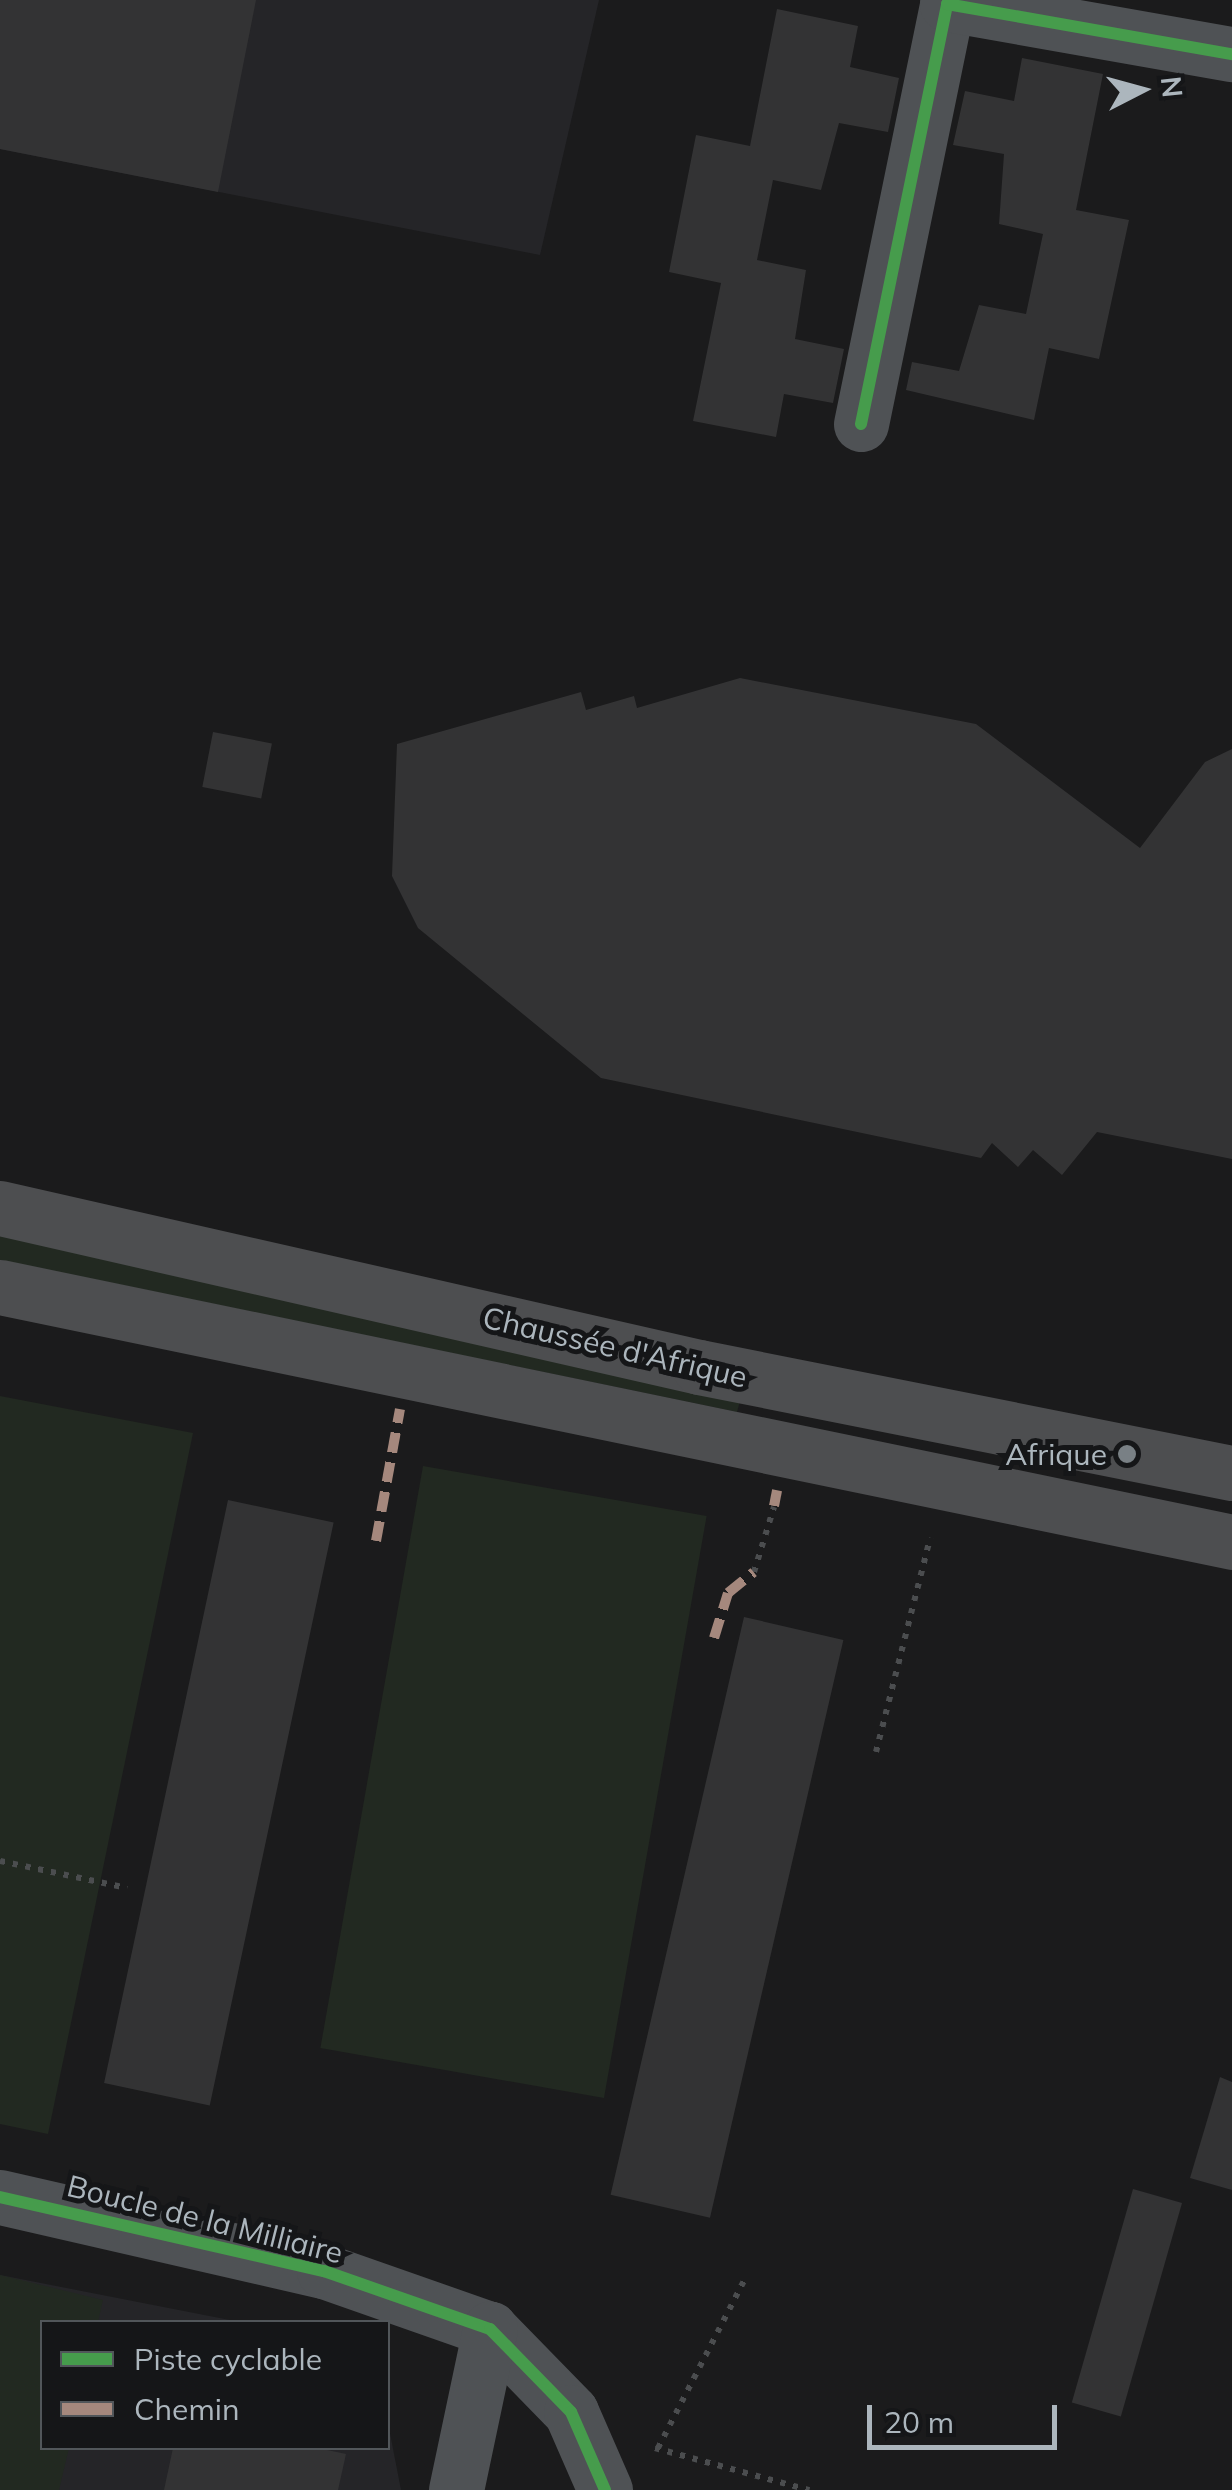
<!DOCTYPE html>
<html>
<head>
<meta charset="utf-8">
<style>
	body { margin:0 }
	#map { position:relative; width:1232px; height:2490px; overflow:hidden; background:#1b1b1c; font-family:Mulish,sans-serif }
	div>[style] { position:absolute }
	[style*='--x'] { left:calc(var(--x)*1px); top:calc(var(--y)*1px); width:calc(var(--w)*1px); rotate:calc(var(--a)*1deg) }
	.built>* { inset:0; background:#252528 }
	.green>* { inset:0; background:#222921; transform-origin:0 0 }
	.building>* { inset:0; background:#333334; transform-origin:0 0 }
	.path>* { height:6px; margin-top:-3px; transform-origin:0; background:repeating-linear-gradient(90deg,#4b4d4f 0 5px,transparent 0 13px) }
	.minor>* { height:55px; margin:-27.5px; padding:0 27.5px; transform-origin:27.5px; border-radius:27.5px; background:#4f5255 }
	.primary>* { height:55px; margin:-27.5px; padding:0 27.5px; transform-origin:27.5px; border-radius:27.5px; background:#4d4e50 }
	.quiet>* { height:10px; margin-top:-5px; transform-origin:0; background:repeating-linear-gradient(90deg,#a5887d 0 20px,transparent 0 30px) }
	.cycleway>* { height:12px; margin:-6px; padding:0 6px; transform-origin:6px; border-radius:6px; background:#469c4c }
	.dots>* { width:28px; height:28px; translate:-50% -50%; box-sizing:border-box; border:5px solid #151618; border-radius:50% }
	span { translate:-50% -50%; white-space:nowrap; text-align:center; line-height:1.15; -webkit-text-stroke:10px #151618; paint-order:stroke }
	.street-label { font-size:30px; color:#acb6bd }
	.poi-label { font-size:30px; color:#acb6bd }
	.right { translate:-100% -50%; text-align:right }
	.legend { position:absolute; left:40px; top:2320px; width:350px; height:130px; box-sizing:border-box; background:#151618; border:2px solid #51565a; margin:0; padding:12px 18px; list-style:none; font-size:30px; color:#acb6bd }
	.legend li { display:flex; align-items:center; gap:20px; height:50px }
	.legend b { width:50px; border:2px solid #51565a }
	.north { position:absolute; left:1092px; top:40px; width:100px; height:100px; -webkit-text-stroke:8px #151618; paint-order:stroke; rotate:84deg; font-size:28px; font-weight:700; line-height:40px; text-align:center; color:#acb6bd }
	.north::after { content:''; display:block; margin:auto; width:35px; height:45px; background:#acb6bd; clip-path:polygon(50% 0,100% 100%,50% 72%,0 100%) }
	.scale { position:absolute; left:867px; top:2405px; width:190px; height:45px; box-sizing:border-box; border:5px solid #acb6bd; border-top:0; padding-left:12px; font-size:30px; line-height:35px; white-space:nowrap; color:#acb6bd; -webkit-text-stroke:8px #151618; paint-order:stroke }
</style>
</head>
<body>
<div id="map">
	<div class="built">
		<i style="clip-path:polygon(0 0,599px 0,540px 255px,0 149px)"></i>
		<i style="clip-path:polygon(0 2275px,240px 2322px,42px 2322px,42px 2448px,388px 2448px,388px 2423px,401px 2490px,0 2490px)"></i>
	</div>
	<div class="green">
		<i style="clip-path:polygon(0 1235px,740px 1401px,737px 1412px,0 1260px)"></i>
		<i style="clip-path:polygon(0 1396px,193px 1433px,48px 2134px,0 2124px)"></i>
		<i style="left:423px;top:1466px;width:288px;height:591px;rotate:10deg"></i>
		<i style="clip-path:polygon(0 2275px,103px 2300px,98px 2322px,42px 2322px,42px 2448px,69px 2448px,59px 2490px,0 2490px)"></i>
	</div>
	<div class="building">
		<i style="clip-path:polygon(0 0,256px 0,218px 192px,0 149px)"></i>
		<i style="clip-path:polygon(777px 9px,858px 26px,850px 67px,899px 78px,888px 132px,839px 123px,821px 190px,773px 180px,757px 260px,806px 270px,795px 339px,844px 349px,833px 403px,784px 394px,776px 437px,693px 421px,721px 283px,669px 272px,696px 135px,750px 146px)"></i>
		<i style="clip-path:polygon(1022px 58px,1103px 74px,1076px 210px,1129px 220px,1099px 359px,1049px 348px,1034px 420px,906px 390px,912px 362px,959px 371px,979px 305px,1026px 314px,1043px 234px,999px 224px,1004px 154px,953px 145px,965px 91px,1014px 101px)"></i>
		<i style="clip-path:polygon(740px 678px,976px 724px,1140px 848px,1205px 762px,1232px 749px,1232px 1159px,1097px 1132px,1062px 1175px,1033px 1150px,1018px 1167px,992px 1143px,981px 1158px,601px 1078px,418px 928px,392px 876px,397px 744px,581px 692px,586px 710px,634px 696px,637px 708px)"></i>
		<i style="left:213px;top:732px;width:60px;height:56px;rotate:11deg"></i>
		<i style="left:228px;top:1500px;width:108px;height:596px;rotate:12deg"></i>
		<i style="left:744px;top:1617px;width:102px;height:593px;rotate:13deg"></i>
		<i style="clip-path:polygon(1220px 2077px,1232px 2082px,1232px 2190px,1190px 2178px)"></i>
		<i style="left:1133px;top:2189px;width:51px;height:222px;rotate:16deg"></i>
		<i style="clip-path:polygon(173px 2448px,318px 2448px,346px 2454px,338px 2490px,164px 2490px)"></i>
	</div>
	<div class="path">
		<i style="--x:754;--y:1572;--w:68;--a:-72.9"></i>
		<i style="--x:876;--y:1752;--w:221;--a:-75.8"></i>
		<i style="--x:0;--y:1861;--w:130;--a:12"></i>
		<i style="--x:655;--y:2448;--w:160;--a:15.3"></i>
		<i style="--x:658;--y:2448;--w:190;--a:-62.8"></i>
	</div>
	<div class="minor">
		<i style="--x:861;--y:424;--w:429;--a:-78.4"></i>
		<i style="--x:947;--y:4;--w:289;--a:10"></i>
		<i style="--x:0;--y:2197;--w:332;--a:12.9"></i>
		<i style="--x:324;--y:2271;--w:176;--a:19.3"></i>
		<i style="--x:490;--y:2329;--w:116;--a:45.7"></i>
		<i style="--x:571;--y:2412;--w:85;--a:66.4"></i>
		<i style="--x:456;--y:2490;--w:165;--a:-78.1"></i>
	</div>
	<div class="primary">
		<i style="--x:0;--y:1208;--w:717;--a:12.81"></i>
		<i style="--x:699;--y:1367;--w:543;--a:11.25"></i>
		<i style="--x:0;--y:1287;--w:1258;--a:11.69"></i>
	</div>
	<div class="quiet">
		<i style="--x:774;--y:1506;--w:16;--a:-79"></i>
		<i style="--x:376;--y:1541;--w:134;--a:-79.7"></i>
		<i style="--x:714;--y:1638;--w:47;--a:-72.7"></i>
		<i style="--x:728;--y:1593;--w:33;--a:-39"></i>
	</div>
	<div class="cycleway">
		<i style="--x:861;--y:424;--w:429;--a:-78.4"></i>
		<i style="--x:947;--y:4;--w:289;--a:10"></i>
		<i style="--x:0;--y:2197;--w:332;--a:12.9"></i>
		<i style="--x:324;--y:2271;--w:176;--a:19.3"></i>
		<i style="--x:490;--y:2329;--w:116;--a:45.7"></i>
		<i style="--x:571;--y:2412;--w:85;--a:66.4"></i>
	</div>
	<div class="dots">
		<i style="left:1127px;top:1454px;background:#798085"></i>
	</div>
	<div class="street-label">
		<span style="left:615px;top:1347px;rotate:13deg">Chaussée d'Afrique</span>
		<span style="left:205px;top:2219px;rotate:14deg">Boucle de la Milliaire</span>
	</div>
	<div class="poi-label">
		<span class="right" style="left:1107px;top:1454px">Afrique</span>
	</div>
	<ul class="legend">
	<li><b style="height:12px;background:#469c4c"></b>Piste cyclable</li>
	<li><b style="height:12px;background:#a5887d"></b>Chemin</li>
	</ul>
	<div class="north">N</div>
	<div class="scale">20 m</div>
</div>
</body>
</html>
